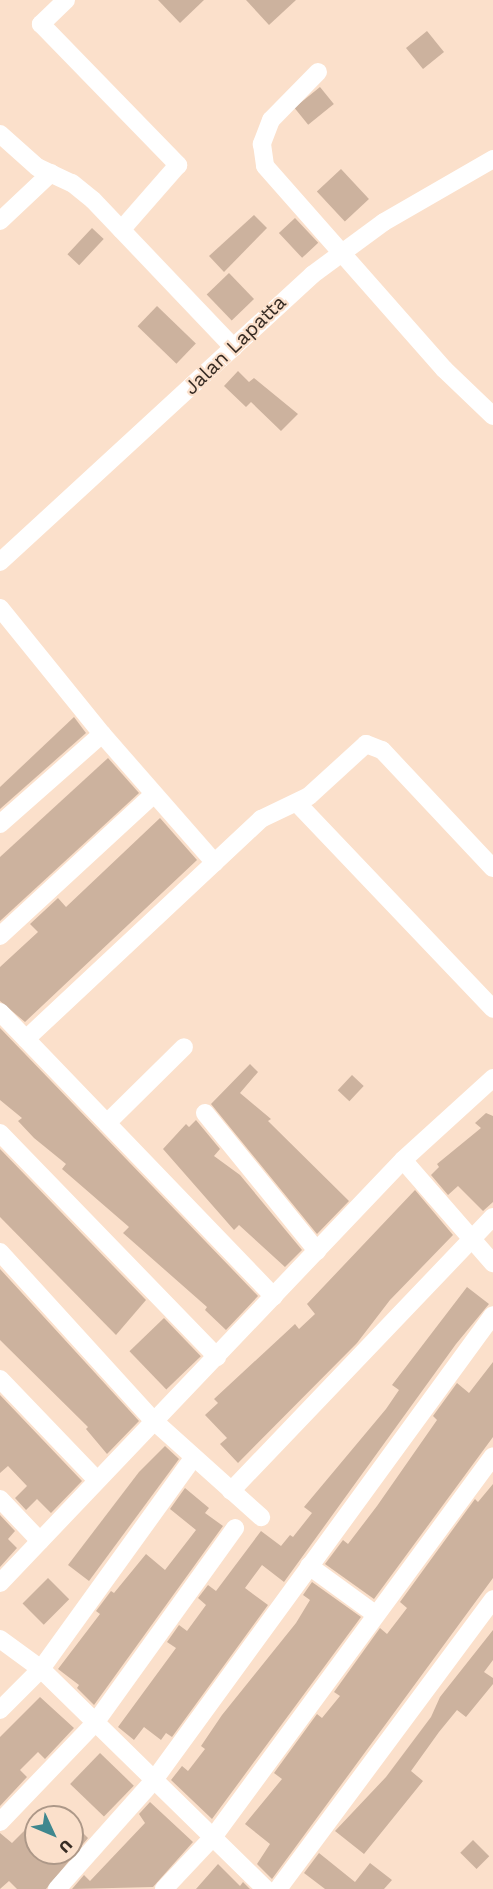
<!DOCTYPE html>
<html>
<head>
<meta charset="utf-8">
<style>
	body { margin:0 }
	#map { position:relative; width:493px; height:1889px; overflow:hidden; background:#fbe0cb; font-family:"Work Sans",sans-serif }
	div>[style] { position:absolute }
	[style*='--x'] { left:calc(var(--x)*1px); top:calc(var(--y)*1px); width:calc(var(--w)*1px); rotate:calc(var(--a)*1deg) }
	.building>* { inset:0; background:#ccb29e; transform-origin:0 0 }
	.minor>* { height:18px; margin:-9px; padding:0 9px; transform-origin:9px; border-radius:9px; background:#fff }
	span { translate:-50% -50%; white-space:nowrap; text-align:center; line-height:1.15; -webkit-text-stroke:4.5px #fbe0cb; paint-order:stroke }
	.street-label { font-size:20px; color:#372c24 }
	.north { position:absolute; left:24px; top:1805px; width:60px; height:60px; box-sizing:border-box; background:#fbe0cb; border:2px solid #ad9888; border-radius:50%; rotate:134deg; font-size:16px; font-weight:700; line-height:24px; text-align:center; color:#372c24 }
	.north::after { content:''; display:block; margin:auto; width:21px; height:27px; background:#3f878e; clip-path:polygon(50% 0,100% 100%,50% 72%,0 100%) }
</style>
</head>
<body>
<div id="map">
	<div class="building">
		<i style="clip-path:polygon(158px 0,204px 0,180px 23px)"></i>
		<i style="clip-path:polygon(246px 0,296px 0,269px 25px)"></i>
		<i style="left:427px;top:31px;width:27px;height:27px;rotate:51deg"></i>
		<i style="left:320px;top:87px;width:22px;height:33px;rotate:51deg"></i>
		<i style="left:341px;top:169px;width:41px;height:33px;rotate:47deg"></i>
		<i style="clip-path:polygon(254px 215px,267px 228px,224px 272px,209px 256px)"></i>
		<i style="left:295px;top:218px;width:34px;height:22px;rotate:47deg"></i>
		<i style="left:92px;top:228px;width:16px;height:36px;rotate:43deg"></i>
		<i style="left:229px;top:273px;width:36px;height:31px;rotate:46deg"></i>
		<i style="left:157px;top:306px;width:54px;height:28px;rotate:44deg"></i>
		<i style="clip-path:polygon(238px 371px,249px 382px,254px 378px,298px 414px,281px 431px,251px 402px,246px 407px,224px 386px)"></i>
		<i style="clip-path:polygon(74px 717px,86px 733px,0 809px,0 787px)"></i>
		<i style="clip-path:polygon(108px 758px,139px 793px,0 921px,0 857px)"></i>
		<i style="clip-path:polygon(160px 818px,197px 860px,25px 1022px,0 1001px,0 967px,38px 932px,30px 924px,58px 898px,66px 907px)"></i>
		<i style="clip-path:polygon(0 1028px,258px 1296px,226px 1330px,205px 1310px,207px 1307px,123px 1233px,129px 1227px,62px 1169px,66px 1164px,34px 1138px,18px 1121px,22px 1118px,0 1100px)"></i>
		<i style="clip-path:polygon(250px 1064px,258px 1072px,240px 1093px,271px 1119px,268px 1121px,349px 1201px,317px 1234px,211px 1104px)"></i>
		<i style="left:352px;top:1075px;width:16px;height:21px;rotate:43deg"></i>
		<i style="clip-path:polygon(486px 1113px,493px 1116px,493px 1202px,483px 1211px,458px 1186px,448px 1195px,431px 1175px,439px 1167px,437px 1164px,481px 1128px,475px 1123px)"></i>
		<i style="clip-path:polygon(196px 1120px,220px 1149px,214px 1156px,240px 1175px,302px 1250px,285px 1267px,239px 1225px,234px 1230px,163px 1149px,186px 1124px,189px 1127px)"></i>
		<i style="clip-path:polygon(0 1149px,146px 1300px,116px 1335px,0 1217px)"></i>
		<i style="clip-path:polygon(415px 1190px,453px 1235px,390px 1300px,357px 1343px,238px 1463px,220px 1444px,227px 1438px,205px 1415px,218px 1403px,214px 1399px,295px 1324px,299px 1329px,315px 1314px,307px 1304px)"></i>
		<i style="clip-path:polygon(0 1269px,139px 1421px,107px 1454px,86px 1429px,88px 1427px,0 1340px)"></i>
		<i style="clip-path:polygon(467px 1287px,489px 1304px,456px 1344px,284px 1582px,262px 1565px,245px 1588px,268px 1605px,172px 1737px,166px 1733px,161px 1740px,144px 1727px,134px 1740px,118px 1727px,176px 1648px,167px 1642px,179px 1625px,187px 1631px,206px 1605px,198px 1598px,208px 1585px,216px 1591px,261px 1531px,281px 1546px,290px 1535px,293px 1537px,312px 1513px,304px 1507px,386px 1409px,399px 1390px,392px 1385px)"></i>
		<i style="left:164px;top:1318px;width:53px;height:48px;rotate:46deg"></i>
		<i style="clip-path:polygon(493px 1362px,493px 1437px,374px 1599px,325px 1564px,343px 1540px,348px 1544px,377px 1506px,437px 1420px,433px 1416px,457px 1383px,469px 1393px)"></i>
		<i style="clip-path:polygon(0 1395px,82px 1481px,51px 1513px,37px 1499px,26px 1510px,15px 1498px,27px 1486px,8px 1466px,0 1473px)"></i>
		<i style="clip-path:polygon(165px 1446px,179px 1459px,89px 1581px,68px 1565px,139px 1472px)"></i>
		<i style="clip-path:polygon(493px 1484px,493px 1578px,272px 1879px,257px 1864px,270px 1844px,245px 1824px,282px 1779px,274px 1773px,317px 1714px,322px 1718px,340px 1696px,334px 1692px,380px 1628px,387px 1634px,407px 1608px,400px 1602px,475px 1499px,478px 1502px)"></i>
		<i style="clip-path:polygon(185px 1488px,209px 1508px,205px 1513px,223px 1526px,94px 1705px,77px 1688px,79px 1685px,58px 1669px,100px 1614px,96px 1611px,111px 1591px,114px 1593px,146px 1554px,165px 1570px,196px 1530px,170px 1509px)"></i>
		<i style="clip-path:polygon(0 1515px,15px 1531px,8px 1539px,17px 1548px,0 1567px)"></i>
		<i style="left:48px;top:1578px;width:30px;height:36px;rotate:45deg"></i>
		<i style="clip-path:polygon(312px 1582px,361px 1617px,212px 1819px,171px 1780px,182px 1766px,188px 1771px,205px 1749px,201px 1746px,222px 1715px,296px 1623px,310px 1600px,303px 1595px)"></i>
		<i style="clip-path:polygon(493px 1630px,493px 1660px,484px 1672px,493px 1678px,493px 1684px,466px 1717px,457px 1710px,439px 1732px,411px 1771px,423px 1781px,364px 1854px,335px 1831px,386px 1777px,431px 1717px,440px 1697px)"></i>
		<i style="clip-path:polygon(40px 1697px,74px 1728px,45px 1759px,38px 1752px,20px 1770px,27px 1777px,0 1806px,0 1737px)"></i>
		<i style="left:100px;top:1753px;width:47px;height:43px;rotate:44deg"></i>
		<i style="clip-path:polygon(150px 1802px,193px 1842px,153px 1887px,72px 1889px,84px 1875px,90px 1881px,145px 1823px,139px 1814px)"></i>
		<i style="clip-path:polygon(36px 1819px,36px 1853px,72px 1853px,72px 1822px,88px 1838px,46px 1889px,17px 1889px,9px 1881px,0 1889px,0 1833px,12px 1843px)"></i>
		<i style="left:473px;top:1840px;width:23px;height:18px;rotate:45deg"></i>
		<i style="clip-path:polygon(319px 1853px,355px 1882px,370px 1863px,392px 1880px,384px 1889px,325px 1889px,304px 1873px)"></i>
		<i style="clip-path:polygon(218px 1864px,240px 1886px,243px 1882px,250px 1889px,196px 1889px)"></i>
	</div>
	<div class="minor">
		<i style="--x:66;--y:0;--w:35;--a:136"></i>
		<i style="--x:41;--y:24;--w:197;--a:45.8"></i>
		<i style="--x:178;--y:165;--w:86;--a:131.2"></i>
		<i style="--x:318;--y:72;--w:67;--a:134.4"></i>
		<i style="--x:271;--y:120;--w:26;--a:111"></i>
		<i style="--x:262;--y:144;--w:22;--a:82"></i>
		<i style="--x:265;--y:166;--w:271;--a:48.6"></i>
		<i style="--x:444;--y:369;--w:68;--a:43.8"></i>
		<i style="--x:0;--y:134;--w:50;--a:41.7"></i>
		<i style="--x:37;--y:167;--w:38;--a:25"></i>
		<i style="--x:72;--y:183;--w:27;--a:39"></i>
		<i style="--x:93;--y:200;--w:204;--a:46.4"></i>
		<i style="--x:0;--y:221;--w:70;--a:-43.3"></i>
		<i style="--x:0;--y:562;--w:424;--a:-42.6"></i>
		<i style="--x:312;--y:275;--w:89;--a:-36.4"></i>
		<i style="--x:384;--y:222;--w:126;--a:-30"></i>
		<i style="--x:0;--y:608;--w:162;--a:51"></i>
		<i style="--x:102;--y:734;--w:171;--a:48.8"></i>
		<i style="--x:297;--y:803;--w:284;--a:46.4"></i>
		<i style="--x:0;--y:824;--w:136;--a:-41.4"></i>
		<i style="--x:0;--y:936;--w:209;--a:-42.7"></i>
		<i style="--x:0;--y:1012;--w:395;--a:46.1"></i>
		<i style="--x:26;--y:1039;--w:322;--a:-43.1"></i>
		<i style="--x:261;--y:819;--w:53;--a:-25.6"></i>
		<i style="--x:309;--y:796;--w:77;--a:-42.4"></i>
		<i style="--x:366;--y:744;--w:17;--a:21"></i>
		<i style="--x:382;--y:750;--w:162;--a:46.8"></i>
		<i style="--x:205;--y:1113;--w:178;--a:50.9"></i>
		<i style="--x:107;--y:1123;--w:108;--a:-44.6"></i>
		<i style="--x:0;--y:1133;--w:312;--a:45.9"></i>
		<i style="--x:403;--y:1160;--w:137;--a:48.9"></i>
		<i style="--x:0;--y:1252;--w:229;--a:47.7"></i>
		<i style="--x:154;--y:1421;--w:144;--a:41.9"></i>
		<i style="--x:0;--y:1379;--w:140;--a:46.2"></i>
		<i style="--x:231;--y:1491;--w:379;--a:-46.3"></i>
		<i style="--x:0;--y:1499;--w:58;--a:46.4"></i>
		<i style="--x:309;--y:1566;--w:82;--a:36"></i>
		<i style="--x:0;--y:1583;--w:584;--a:-46.39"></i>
		<i style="--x:403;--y:1160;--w:122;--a:-42.3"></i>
		<i style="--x:0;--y:1639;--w:51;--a:36.2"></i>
		<i style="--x:41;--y:1669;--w:315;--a:44.4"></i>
		<i style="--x:0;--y:1710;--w:58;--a:-45"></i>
		<i style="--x:41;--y:1669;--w:261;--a:-54.2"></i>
		<i style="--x:0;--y:1822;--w:137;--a:-46.2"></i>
		<i style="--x:95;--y:1723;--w:240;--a:-54.3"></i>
		<i style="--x:57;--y:1889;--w:146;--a:-48.3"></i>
		<i style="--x:154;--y:1780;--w:575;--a:-53.91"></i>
		<i style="--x:164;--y:1889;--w:73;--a:-46.7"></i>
		<i style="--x:214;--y:1836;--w:471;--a:-53.7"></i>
		<i style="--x:278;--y:1889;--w:361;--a:-53.4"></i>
	</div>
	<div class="street-label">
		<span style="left:235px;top:345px;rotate:-44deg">Jalan Lapatta</span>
	</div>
	<div class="north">U</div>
</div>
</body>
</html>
